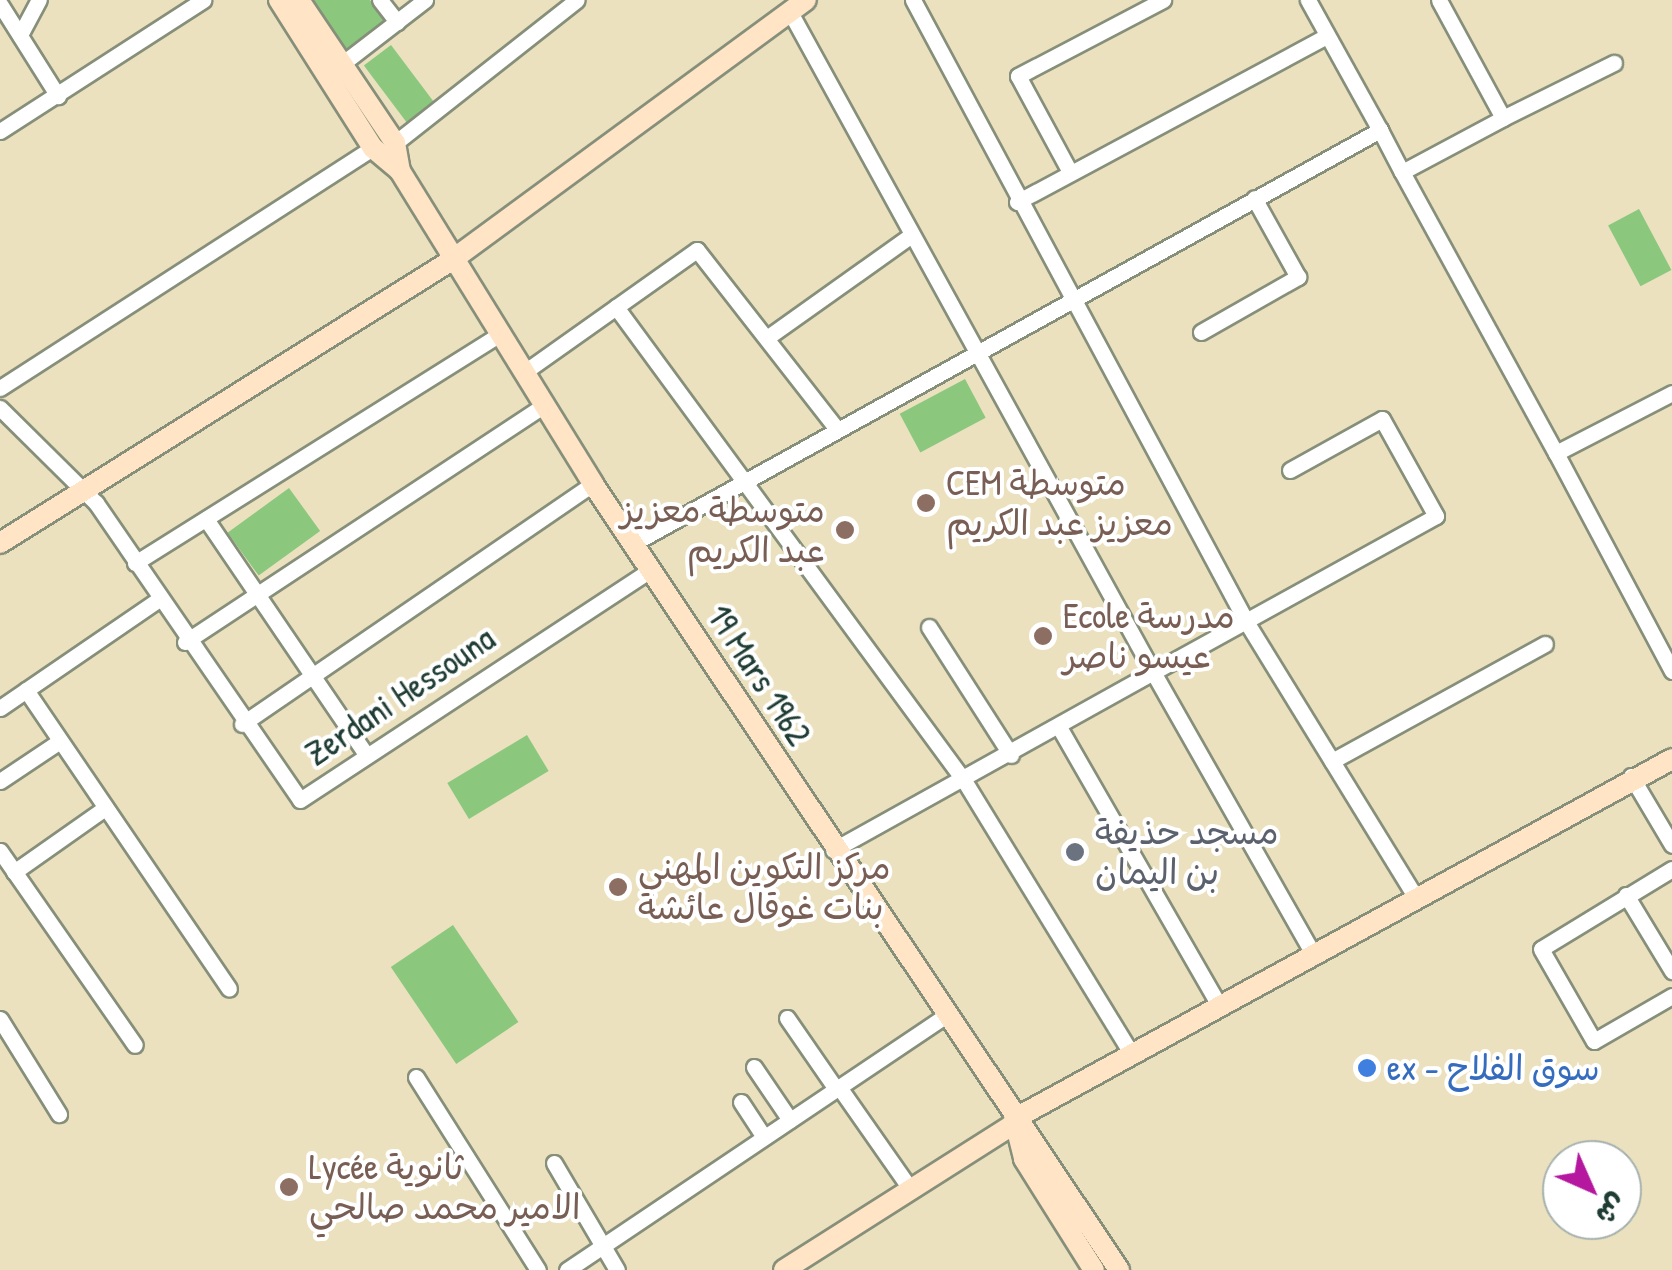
<!DOCTYPE html>
<html>
<head>
<meta charset="utf-8">
<style>
	body { margin:0 }
	#map { position:relative; width:1672px; height:1270px; overflow:hidden; background:#ece1bf; font-family:"Patrick Hand","Playpen Sans Arabic",sans-serif }
	div>[style] { position:absolute }
	[style*='--x'] { left:calc(var(--x)*1px); top:calc(var(--y)*1px); width:calc(var(--w)*1px); rotate:calc(var(--a)*1deg) }
	.green>* { inset:0; background:#8bc87e; transform-origin:0 0 }
	.roads { filter:drop-shadow(2px 0 #868f7a) drop-shadow(-2px 0 #868f7a) drop-shadow(0 2px #868f7a) drop-shadow(0 -2px #868f7a) }
	.street>* { height:15px; margin:-7.5px; padding:0 7.5px; transform-origin:7.5px; border-radius:7.5px; background:#fff }
	.secondary>* { height:20px; margin:-10px; padding:0 10px; transform-origin:10px; border-radius:10px; background:#ffe4c6 }
	.dots>* { width:28px; height:28px; translate:-50% -50%; box-sizing:border-box; border:5px solid #fff; border-radius:50% }
	span { translate:-50% -50%; white-space:nowrap; text-align:center; line-height:1.15; -webkit-text-stroke:8px #fff; paint-order:stroke }
	.education-label { font-size:35px; color:#785e54 }
	.left { translate:0 -50%; text-align:left }
	.right { translate:-100% -50%; text-align:right }
	.street-label { font-size:35px; color:#1f3d34 }
	.worship-label { font-size:35px; color:#5b616d }
	.shop-label { font-size:35px; color:#366cbe }
	.north { position:absolute; left:1542px; top:1140px; width:100px; height:100px; box-sizing:border-box; background:#fff; border:2px solid #a5b1ae; border-radius:50%; rotate:135deg; font-size:28px; font-weight:700; line-height:40px; text-align:center; color:#1f3d34 }
	.north::after { content:''; display:block; margin:auto; width:35px; height:45px; background:#b5179e; clip-path:polygon(50% 0,100% 100%,50% 72%,0 100%) }
</style>
</head>
<body>
<div id="map">
	<div class="green">
		<i style="clip-path:polygon(308px 0,370px 0,391px 25px,345px 59px)"></i>
		<i style="left:391px;top:45px;width:71px;height:34px;rotate:53deg"></i>
		<i style="left:1639px;top:209px;width:69px;height:35px;rotate:62deg"></i>
		<i style="left:965px;top:379px;width:44px;height:74px;rotate:62deg"></i>
		<i style="left:289px;top:488px;width:53px;height:76px;rotate:54deg"></i>
		<i style="left:527px;top:735px;width:42px;height:93px;rotate:59deg"></i>
		<i style="left:453px;top:925px;width:117px;height:75px;rotate:56deg"></i>
	</div>
	<div class="roads">
		<div class="street">
			<i style="--x:380;--y:0;--w:28;--a:52"></i>
			<i style="--x:913;--y:0;--w:707;--a:61.8"></i>
			<i style="--x:1247;--y:623;--w:318;--a:58.4"></i>
			<i style="--x:0;--y:4;--w:109;--a:57.8"></i>
			<i style="--x:790;--y:12;--w:753;--a:61.19"></i>
			<i style="--x:1153;--y:672;--w:366;--a:150.9"></i>
			<i style="--x:20;--y:35;--w:40;--a:-62"></i>
			<i style="--x:334;--y:70;--w:115;--a:-37.6"></i>
			<i style="--x:1503;--y:118;--w:124;--a:-26.4"></i>
			<i style="--x:1380;--y:130;--w:47;--a:62.4"></i>
			<i style="--x:1402;--y:172;--w:115;--a:-28.1"></i>
			<i style="--x:1503;--y:118;--w:134;--a:-118.5"></i>
			<i style="--x:0;--y:131;--w:242;--a:-32.8"></i>
			<i style="--x:395;--y:143;--w:231;--a:-38.2"></i>
			<i style="--x:1070;--y:172;--w:109;--a:-118.4"></i>
			<i style="--x:1018;--y:76;--w:164;--a:-27.7"></i>
			<i style="--x:1402;--y:172;--w:320;--a:61.3"></i>
			<i style="--x:1556;--y:453;--w:131;--a:-27.3"></i>
			<i style="--x:1017;--y:202;--w:351;--a:-28.2"></i>
			<i style="--x:616;--y:307;--w:589;--a:53.69"></i>
			<i style="--x:965;--y:782;--w:316;--a:58.5"></i>
			<i style="--x:1201;--y:332;--w:112;--a:-29.6"></i>
			<i style="--x:1298;--y:277;--w:90;--a:-119.1"></i>
			<i style="--x:768;--y:337;--w:174;--a:-35.4"></i>
			<i style="--x:523;--y:373;--w:213;--a:-35.3"></i>
			<i style="--x:697;--y:250;--w:227;--a:52"></i>
			<i style="--x:0;--y:388;--w:444;--a:-32.8"></i>
			<i style="--x:0;--y:408;--w:135;--a:44.7"></i>
			<i style="--x:96;--y:503;--w:360;--a:55.5"></i>
			<i style="--x:300;--y:800;--w:420;--a:-33.3"></i>
			<i style="--x:1556;--y:453;--w:247;--a:62"></i>
			<i style="--x:1290;--y:470;--w:105;--a:-29"></i>
			<i style="--x:1382;--y:419;--w:111;--a:60.9"></i>
			<i style="--x:1436;--y:516;--w:323;--a:151.1"></i>
			<i style="--x:1153;--y:672;--w:322;--a:60.4"></i>
			<i style="--x:206;--y:519;--w:284;--a:55.8"></i>
			<i style="--x:634;--y:543;--w:853;--a:-28.97"></i>
			<i style="--x:1380;--y:130;--w:149;--a:-119"></i>
			<i style="--x:135;--y:563;--w:430;--a:-32.1"></i>
			<i style="--x:929;--y:627;--w:152;--a:57.4"></i>
			<i style="--x:185;--y:642;--w:430;--a:-33.4"></i>
			<i style="--x:26;--y:690;--w:361;--a:55.8"></i>
			<i style="--x:0;--y:708;--w:191;--a:-34.4"></i>
			<i style="--x:242;--y:724;--w:425;--a:-34.4"></i>
			<i style="--x:1059;--y:727;--w:319;--a:60.1"></i>
			<i style="--x:1332;--y:761;--w:243;--a:-28.8"></i>
			<i style="--x:1631;--y:776;--w:80;--a:59.3"></i>
			<i style="--x:0;--y:781;--w:72;--a:-33.7"></i>
			<i style="--x:0;--y:851;--w:236;--a:55.2"></i>
			<i style="--x:1672;--y:869;--w:153;--a:148.6"></i>
			<i style="--x:1541;--y:949;--w:106;--a:60.1"></i>
			<i style="--x:1594;--y:1041;--w:90;--a:-30"></i>
			<i style="--x:14;--y:872;--w:111;--a:-35.1"></i>
			<i style="--x:1626;--y:895;--w:89;--a:58.8"></i>
			<i style="--x:787;--y:1018;--w:86;--a:55.4"></i>
			<i style="--x:0;--y:1019;--w:112;--a:58.2"></i>
			<i style="--x:754;--y:1067;--w:64;--a:55.8"></i>
			<i style="--x:416;--y:1077;--w:228;--a:57.7"></i>
			<i style="--x:839;--y:1087;--w:126;--a:55"></i>
			<i style="--x:741;--y:1102;--w:42;--a:56.7"></i>
			<i style="--x:554;--y:1163;--w:124;--a:59.5"></i>
			<i style="--x:567;--y:1270;--w:457;--a:-33.9"></i>
		</div>
		<div class="secondary">
			<i style="--x:279;--y:0;--w:175;--a:57.6"></i>
			<i style="--x:373;--y:148;--w:35;--a:40"></i>
			<i style="--x:299;--y:0;--w:172;--a:56.1"></i>
			<i style="--x:395;--y:143;--w:28;--a:80"></i>
			<i style="--x:400;--y:171;--w:368;--a:58.3"></i>
			<i style="--x:593;--y:484;--w:946;--a:56.21"></i>
			<i style="--x:0;--y:543;--w:533;--a:-32.05"></i>
			<i style="--x:452;--y:260;--w:439;--a:-36.3"></i>
			<i style="--x:1014;--y:1119;--w:750;--a:-28.68"></i>
			<i style="--x:1017;--y:1130;--w:30;--a:76"></i>
			<i style="--x:1024;--y:1159;--w:131;--a:57.8"></i>
			<i style="--x:784;--y:1270;--w:275;--a:-32.4"></i>
		</div>
	</div>
	<div class="dots">
		<i style="left:926px;top:503px;background:#8d6e63"></i>
		<i style="left:845px;top:530px;background:#8d6e63"></i>
		<i style="left:1043px;top:636px;background:#8d6e63"></i>
		<i style="left:1075px;top:852px;background:#6b7280"></i>
		<i style="left:618px;top:887px;background:#8d6e63"></i>
		<i style="left:1367px;top:1068px;background:#3f7fe0"></i>
		<i style="left:289px;top:1187px;background:#8d6e63"></i>
	</div>
	<div class="education-label">
		<span class="left" style="left:946px;top:503px">CEM متوسطة<br>معزيز عبد الكريم</span>
		<span class="right" style="left:825px;top:530px">متوسطة معزيز<br>عبد الكريم</span>
		<span class="left" style="left:1063px;top:636px">Ecole مدرسة<br>عيسو ناصر</span>
		<span class="left" style="left:638px;top:887px">مركز التكوين المهني<br>بنات غوقال عائشة</span>
		<span class="left" style="left:309px;top:1187px">Lycée ثانوية<br>الامير محمد صالحي</span>
	</div>
	<div class="street-label">
		<span style="left:759px;top:675px;rotate:57deg">19 Mars 1962</span>
		<span style="left:400px;top:696px;rotate:-34deg">Zerdani Hessouna</span>
	</div>
	<div class="worship-label">
		<span class="left" style="left:1095px;top:852px">مسجد حذيفة<br>بن اليمان</span>
	</div>
	<div class="shop-label">
		<span class="left" style="left:1387px;top:1068px">ex - سوق الفلاح</span>
	</div>
	<div class="north">ش</div>
</div>
</body>
</html>
